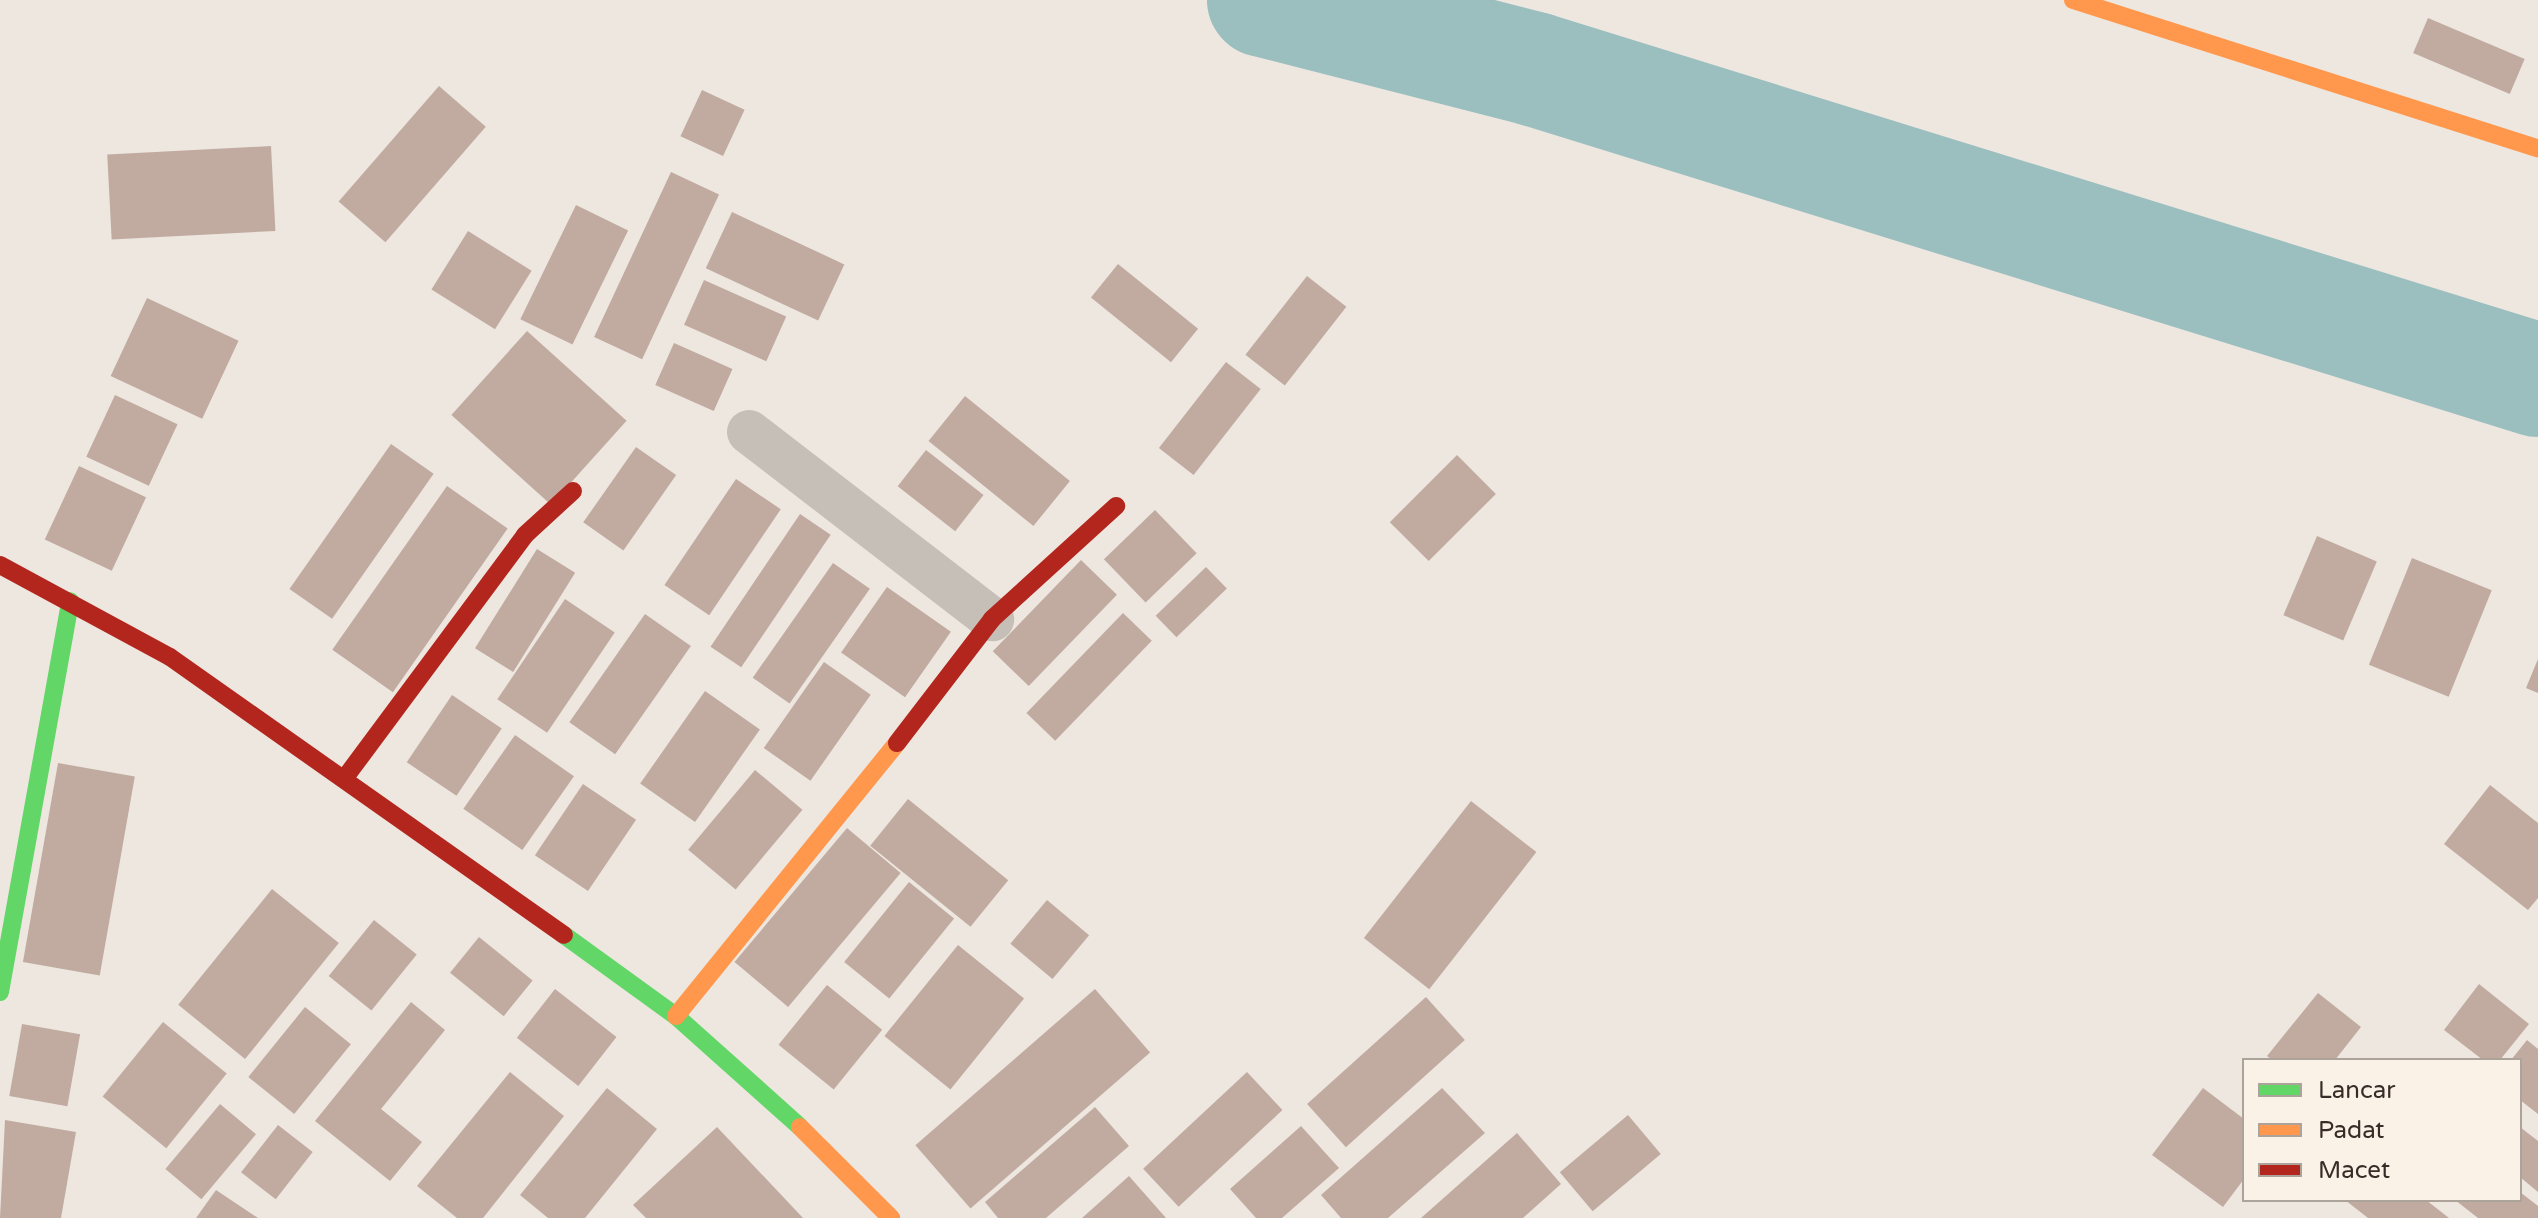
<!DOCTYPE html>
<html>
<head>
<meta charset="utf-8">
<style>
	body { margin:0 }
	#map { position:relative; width:2538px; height:1218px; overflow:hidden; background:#ede7e0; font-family:"Varela Round",sans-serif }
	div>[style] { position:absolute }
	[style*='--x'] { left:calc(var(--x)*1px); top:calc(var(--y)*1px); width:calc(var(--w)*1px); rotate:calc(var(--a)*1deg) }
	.river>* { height:114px; margin:-57px; padding:0 57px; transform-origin:57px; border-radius:57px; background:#9bbebf }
	.building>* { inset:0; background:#c1aba0; transform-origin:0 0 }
	.street>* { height:44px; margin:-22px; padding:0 22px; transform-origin:22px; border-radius:22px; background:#c6bfb8 }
	.fast>* { height:18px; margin:-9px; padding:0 9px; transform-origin:9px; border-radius:9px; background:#63d668 }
	.slow>* { height:18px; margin:-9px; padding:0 9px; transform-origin:9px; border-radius:9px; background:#ff974d }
	.jam>* { height:18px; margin:-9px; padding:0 9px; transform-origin:9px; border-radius:9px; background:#b3261e }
	span { translate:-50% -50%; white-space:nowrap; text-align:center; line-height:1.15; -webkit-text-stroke:6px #faf2e6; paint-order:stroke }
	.legend { position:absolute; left:2242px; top:1058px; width:280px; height:144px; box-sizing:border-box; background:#faf2e6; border:2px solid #aca39a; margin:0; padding:10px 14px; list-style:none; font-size:24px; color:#372c27 }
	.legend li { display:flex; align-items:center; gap:16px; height:40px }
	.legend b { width:40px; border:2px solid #aca39a }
</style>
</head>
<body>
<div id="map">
	<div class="river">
		<i style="--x:1264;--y:0;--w:279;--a:14.3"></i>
		<i style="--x:1534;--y:69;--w:1051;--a:17.21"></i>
	</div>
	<div class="building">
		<i style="left:2428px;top:18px;width:105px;height:38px;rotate:23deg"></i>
		<i style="left:439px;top:86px;width:62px;height:153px;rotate:41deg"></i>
		<i style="left:702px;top:90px;width:47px;height:51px;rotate:25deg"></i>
		<i style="left:271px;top:146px;width:85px;height:164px;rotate:87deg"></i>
		<i style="left:671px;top:172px;width:53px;height:182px;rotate:25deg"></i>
		<i style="left:576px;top:205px;width:58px;height:127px;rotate:26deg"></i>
		<i style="left:732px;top:212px;width:124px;height:62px;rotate:25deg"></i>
		<i style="left:468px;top:231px;width:75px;height:69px;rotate:32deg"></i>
		<i style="left:1118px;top:264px;width:103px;height:43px;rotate:39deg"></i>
		<i style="left:1307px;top:276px;width:50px;height:100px;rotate:38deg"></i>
		<i style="left:704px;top:280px;width:90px;height:49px;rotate:24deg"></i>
		<i style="left:147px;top:298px;width:101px;height:86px;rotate:25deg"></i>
		<i style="left:527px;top:331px;width:134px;height:113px;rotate:42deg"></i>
		<i style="left:674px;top:343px;width:64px;height:46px;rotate:24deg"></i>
		<i style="left:1226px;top:362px;width:44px;height:109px;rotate:38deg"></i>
		<i style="left:115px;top:395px;width:69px;height:68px;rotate:25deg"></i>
		<i style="left:965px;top:396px;width:135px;height:58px;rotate:39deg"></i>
		<i style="left:391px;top:444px;width:52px;height:177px;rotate:35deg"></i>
		<i style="left:636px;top:447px;width:49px;height:92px;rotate:35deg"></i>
		<i style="left:926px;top:450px;width:73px;height:46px;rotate:38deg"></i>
		<i style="left:1457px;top:455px;width:55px;height:95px;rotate:45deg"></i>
		<i style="left:79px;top:466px;width:74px;height:81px;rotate:25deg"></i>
		<i style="left:736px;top:479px;width:54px;height:128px;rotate:34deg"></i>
		<i style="left:447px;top:486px;width:74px;height:200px;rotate:35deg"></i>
		<i style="left:1155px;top:510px;width:60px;height:71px;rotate:46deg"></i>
		<i style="left:800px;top:514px;width:37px;height:160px;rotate:34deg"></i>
		<i style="left:2317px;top:536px;width:65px;height:86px;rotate:23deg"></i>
		<i style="left:537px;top:549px;width:45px;height:117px;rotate:32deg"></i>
		<i style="left:2412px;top:558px;width:86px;height:115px;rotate:22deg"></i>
		<i style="left:1081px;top:560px;width:50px;height:127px;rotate:44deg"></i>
		<i style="left:833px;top:563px;width:45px;height:140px;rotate:35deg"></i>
		<i style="left:1206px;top:567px;width:30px;height:70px;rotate:46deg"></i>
		<i style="left:887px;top:587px;width:78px;height:80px;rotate:35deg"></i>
		<i style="left:565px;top:599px;width:60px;height:121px;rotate:34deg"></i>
		<i style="left:1123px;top:613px;width:40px;height:139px;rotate:44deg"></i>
		<i style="left:645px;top:614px;width:56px;height:132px;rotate:35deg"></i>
		<i style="clip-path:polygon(2538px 659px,2538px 693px,2526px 688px)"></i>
		<i style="left:824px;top:662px;width:57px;height:105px;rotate:35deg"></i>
		<i style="left:705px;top:691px;width:67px;height:113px;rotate:35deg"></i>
		<i style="left:452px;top:695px;width:60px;height:81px;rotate:34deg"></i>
		<i style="left:515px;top:735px;width:72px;height:90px;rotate:35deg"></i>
		<i style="left:58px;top:763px;width:78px;height:202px;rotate:10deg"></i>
		<i style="left:755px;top:770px;width:62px;height:104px;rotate:40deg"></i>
		<i style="left:583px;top:784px;width:64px;height:86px;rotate:34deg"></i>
		<i style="clip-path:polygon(2490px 785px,2538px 823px,2538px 898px,2528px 910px,2444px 844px)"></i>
		<i style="left:908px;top:799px;width:129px;height:60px;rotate:39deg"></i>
		<i style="left:1471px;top:801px;width:83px;height:174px;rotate:38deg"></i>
		<i style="left:847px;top:828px;width:70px;height:175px;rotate:40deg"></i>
		<i style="left:909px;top:882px;width:58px;height:103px;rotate:39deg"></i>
		<i style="left:272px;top:889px;width:86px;height:149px;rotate:39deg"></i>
		<i style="left:1047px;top:900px;width:55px;height:57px;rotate:40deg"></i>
		<i style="left:374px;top:920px;width:55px;height:72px;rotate:39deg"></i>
		<i style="left:479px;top:937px;width:69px;height:46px;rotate:39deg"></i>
		<i style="left:958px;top:945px;width:85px;height:117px;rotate:39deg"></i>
		<i style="clip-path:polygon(2479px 984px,2529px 1024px,2500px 1060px,2483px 1060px,2444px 1030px)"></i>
		<i style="left:827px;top:985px;width:71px;height:77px;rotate:39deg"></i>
		<i style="left:555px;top:989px;width:78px;height:62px;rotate:38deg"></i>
		<i style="left:1095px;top:989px;width:84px;height:238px;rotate:49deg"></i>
		<i style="clip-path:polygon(2318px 993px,2361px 1027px,2335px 1060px,2272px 1060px,2267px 1056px)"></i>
		<i style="left:1426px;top:997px;width:58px;height:160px;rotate:48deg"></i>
		<i style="clip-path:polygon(411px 1002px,445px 1030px,381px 1109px,422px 1142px,390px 1181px,315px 1121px)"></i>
		<i style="left:305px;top:1007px;width:59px;height:90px;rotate:39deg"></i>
		<i style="left:163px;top:1022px;width:82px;height:96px;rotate:39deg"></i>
		<i style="left:22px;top:1024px;width:59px;height:73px;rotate:10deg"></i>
		<i style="clip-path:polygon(2527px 1040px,2538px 1049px,2538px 1114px,2520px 1100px,2520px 1060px,2511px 1060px)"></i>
		<i style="clip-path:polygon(510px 1072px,564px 1116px,483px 1218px,457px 1218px,417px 1186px)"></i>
		<i style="left:1247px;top:1072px;width:52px;height:142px;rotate:47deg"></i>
		<i style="clip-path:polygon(607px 1088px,657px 1129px,585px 1218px,548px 1218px,520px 1195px)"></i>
		<i style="clip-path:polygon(1442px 1088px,1485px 1133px,1388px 1218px,1341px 1218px,1321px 1195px)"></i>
		<i style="clip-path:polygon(2203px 1088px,2244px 1119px,2244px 1179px,2223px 1207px,2152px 1155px)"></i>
		<i style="left:220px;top:1104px;width:47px;height:85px;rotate:40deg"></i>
		<i style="clip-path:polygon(1095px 1107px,1129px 1146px,1046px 1218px,998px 1218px,985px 1202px)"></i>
		<i style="left:1628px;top:1115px;width:51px;height:89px;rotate:50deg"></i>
		<i style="clip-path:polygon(5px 1120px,76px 1132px,61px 1218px,0 1218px)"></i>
		<i style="left:278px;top:1125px;width:44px;height:60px;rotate:38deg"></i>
		<i style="clip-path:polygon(1301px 1126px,1339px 1168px,1282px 1218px,1256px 1218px,1230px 1189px)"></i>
		<i style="clip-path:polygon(717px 1127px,803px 1218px,646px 1218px,633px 1205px)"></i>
		<i style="clip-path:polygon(2520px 1127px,2538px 1141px,2538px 1192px,2520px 1177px)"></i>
		<i style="clip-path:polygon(1517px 1133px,1561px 1184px,1523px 1218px,1421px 1218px)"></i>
		<i style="clip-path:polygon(1129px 1176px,1166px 1218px,1082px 1218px)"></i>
		<i style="clip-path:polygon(216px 1190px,258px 1218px,196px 1218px)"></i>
		<i style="clip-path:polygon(2520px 1192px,2538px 1206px,2538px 1218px,2478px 1218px,2455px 1200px,2520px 1200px)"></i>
		<i style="clip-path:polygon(2345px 1200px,2426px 1200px,2449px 1218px,2368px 1218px)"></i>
	</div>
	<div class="street">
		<i style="--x:749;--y:432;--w:307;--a:37.6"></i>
	</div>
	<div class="fast">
		<i style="--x:564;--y:935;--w:138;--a:35.9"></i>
		<i style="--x:676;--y:1016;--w:166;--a:41.8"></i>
		<i style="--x:0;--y:992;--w:397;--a:-79.8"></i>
	</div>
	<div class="slow">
		<i style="--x:2073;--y:0;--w:488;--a:17.7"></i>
		<i style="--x:676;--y:1016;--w:351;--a:-51"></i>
		<i style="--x:800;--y:1127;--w:129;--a:45"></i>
	</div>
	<div class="jam">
		<i style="--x:0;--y:565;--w:193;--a:28.4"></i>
		<i style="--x:170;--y:657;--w:482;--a:35.2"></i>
		<i style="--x:897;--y:743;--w:156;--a:-52.5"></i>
		<i style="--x:992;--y:619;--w:168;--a:-42.3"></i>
		<i style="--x:347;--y:775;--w:299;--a:-53.4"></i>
		<i style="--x:525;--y:535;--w:65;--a:-42.5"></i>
	</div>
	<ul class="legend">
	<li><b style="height:10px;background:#63d668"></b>Lancar</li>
	<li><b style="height:10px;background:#ff974d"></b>Padat</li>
	<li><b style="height:10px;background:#b3261e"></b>Macet</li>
	</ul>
</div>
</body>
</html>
